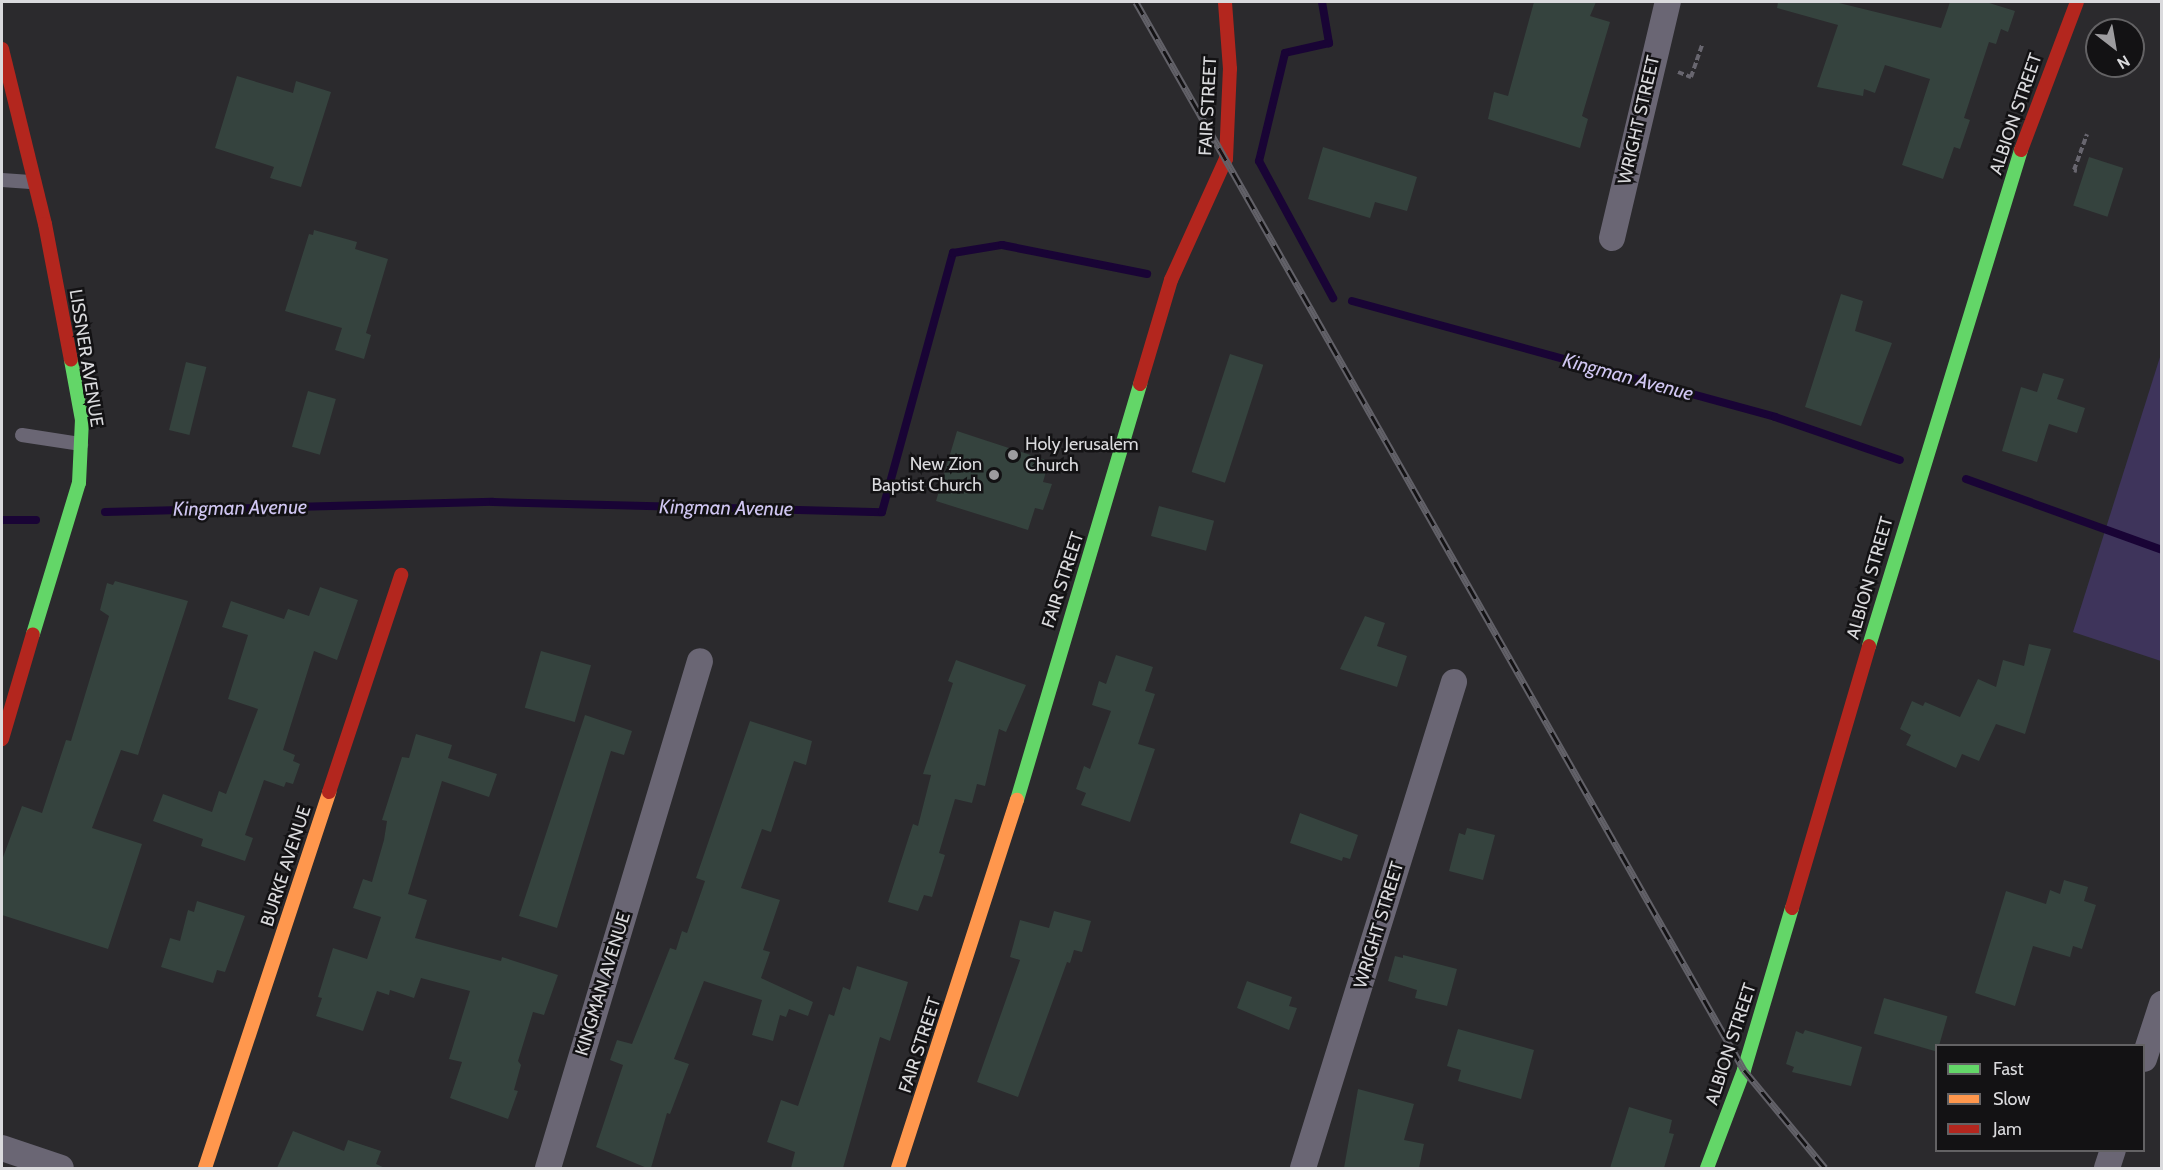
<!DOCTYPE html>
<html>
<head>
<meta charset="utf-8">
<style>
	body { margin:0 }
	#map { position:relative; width:2163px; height:1170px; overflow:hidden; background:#2b2a2d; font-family:Cabin,sans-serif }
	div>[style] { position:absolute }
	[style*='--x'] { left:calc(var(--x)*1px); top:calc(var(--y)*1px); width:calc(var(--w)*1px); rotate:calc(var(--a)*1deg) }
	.green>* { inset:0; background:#3e345b }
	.stream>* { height:8px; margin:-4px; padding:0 4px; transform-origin:4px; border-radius:4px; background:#190435 }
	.building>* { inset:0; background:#35433e; transform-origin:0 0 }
	.path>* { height:4px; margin-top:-2px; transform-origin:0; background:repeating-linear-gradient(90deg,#68666f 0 6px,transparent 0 9px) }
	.lane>* { height:14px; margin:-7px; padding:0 7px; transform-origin:7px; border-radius:7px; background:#6a6674 }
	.street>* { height:26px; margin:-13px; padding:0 13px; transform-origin:13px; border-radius:13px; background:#6a6674 }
	.fast>* { height:14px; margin:-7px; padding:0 7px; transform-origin:7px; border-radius:7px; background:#63d668 }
	.slow>* { height:14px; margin:-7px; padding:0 7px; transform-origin:7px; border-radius:7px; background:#ff974d }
	.jam>* { height:14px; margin:-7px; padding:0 7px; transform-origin:7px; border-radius:7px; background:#b3261e }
	.rail>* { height:7px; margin-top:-3.5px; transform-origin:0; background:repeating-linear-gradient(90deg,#131214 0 14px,#626168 0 28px); box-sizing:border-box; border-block:2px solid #626168 }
	.dots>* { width:16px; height:16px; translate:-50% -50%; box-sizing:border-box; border:3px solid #131214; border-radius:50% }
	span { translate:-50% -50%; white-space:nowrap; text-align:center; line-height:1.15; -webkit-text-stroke:5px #131214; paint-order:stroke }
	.street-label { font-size:18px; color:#dadadd }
	.poi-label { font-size:18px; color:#dadadd }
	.left { translate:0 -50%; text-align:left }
	.right { translate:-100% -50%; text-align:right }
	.water-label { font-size:20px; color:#d0c6f2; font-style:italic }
	.frame { position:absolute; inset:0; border:3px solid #dadadd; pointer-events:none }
	.legend { position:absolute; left:1935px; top:1044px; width:210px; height:108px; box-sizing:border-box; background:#131214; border:2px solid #636264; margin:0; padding:8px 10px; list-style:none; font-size:18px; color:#dadadd }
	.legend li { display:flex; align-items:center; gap:12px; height:30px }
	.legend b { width:30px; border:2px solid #636264 }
	.north { position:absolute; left:2085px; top:18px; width:60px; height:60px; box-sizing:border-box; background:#131214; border:2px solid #636264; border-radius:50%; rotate:149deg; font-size:16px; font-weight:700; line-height:24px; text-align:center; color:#dadadd }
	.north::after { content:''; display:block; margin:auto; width:21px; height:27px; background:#9d9c9f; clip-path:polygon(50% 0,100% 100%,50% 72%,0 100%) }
</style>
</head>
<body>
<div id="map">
	<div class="green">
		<i style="clip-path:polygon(2161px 354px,2161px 661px,2073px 632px)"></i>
	</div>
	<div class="stream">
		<i style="--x:1322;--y:2;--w:42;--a:80.3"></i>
		<i style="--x:1329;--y:43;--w:45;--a:167.2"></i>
		<i style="--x:1285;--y:53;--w:111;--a:103.5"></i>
		<i style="--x:1259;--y:161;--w:156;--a:61.6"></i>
		<i style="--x:1352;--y:301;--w:439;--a:15.3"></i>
		<i style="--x:1775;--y:417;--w:132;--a:19"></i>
		<i style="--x:1966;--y:479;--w:208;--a:19.9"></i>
		<i style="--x:105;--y:512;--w:388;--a:-1.5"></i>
		<i style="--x:493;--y:502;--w:389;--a:1.5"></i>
		<i style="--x:882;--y:512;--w:269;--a:-74.7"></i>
		<i style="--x:953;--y:253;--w:50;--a:-9.3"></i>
		<i style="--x:1002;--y:245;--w:148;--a:11.3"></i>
		<i style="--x:2;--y:520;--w:34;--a:0"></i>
	</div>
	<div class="building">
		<i style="clip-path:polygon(1534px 2px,1596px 2px,1590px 16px,1610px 22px,1582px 116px,1588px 119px,1580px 148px,1488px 119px,1494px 92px,1508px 96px)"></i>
		<i style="clip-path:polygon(1778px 2px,1835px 2px,1941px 28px,1950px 2px,1986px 2px,2015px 11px,2008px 32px,2001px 29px,1996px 44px,1989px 42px,1964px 118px,1970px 120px,1960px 149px,1954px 147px,1943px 179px,1902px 165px,1930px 79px,1885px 65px,1875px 93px,1864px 89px,1863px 96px,1817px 87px,1838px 25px,1777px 8px)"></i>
		<i style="clip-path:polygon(237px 76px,293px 93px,296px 81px,331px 92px,301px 187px,270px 178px,274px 167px,215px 148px)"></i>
		<i style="clip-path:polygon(1323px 147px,1417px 177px,1407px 211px,1375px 202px,1370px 218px,1308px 199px)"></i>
		<i style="left:2089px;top:157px;width:36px;height:51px;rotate:18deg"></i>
		<i style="clip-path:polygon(314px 230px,357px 242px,355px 249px,388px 259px,366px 333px,371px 335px,364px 359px,335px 350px,342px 328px,285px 311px,309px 234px,313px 235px)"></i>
		<i style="clip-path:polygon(1841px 294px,1863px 301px,1855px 331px,1892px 343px,1861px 426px,1805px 407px)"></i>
		<i style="left:1230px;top:354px;width:35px;height:124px;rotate:18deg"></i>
		<i style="left:186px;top:362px;width:21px;height:70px;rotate:14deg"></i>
		<i style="clip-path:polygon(2043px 373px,2064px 379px,2057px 399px,2085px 408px,2077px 433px,2049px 424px,2037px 462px,2002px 451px,2021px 387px,2037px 392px)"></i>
		<i style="left:308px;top:391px;width:29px;height:58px;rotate:16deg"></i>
		<i style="clip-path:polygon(957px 431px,1049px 461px,1043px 482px,1052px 484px,1043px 510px,1035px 508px,1028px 530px,936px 501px)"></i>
		<i style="left:1159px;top:506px;width:57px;height:31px;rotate:15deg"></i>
		<i style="clip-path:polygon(115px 581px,188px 601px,138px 755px,121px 750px,92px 828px,142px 844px,108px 949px,2px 915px,2px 860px,22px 806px,42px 813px,66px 740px,71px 741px,109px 616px,100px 610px,107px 583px,113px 585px)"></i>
		<i style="clip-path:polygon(320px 587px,358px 600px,337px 660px,314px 651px,283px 750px,295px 755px,293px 761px,300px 764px,293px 784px,286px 782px,284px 787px,264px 780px,245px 835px,253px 838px,245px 861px,201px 846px,203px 839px,153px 821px,163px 794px,212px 812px,219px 791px,226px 794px,258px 709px,228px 699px,248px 635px,222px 627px,231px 601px,284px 619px,288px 609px,309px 616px)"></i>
		<i style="clip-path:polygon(1365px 616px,1385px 623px,1377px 646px,1407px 656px,1397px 687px,1340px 669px)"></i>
		<i style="clip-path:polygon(2029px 644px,2051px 649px,2025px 734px,1996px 724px,1979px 761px,1962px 754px,1956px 768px,1906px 745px,1911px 735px,1900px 729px,1912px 701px,1923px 706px,1925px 702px,1960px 717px,1978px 679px,1996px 687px,2003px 660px,2024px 666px)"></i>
		<i style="left:541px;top:651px;width:52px;height:59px;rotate:16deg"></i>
		<i style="clip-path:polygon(1116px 655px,1153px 667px,1145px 691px,1155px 694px,1138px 744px,1155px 749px,1130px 822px,1081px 805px,1086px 793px,1076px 789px,1084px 766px,1090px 769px,1111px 711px,1092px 705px,1099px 681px,1106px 684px)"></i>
		<i style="clip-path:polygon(956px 660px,1026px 685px,1006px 732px,999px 729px,985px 786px,977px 784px,972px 803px,955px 799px,939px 853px,945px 855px,932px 897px,924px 895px,918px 911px,888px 902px,913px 824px,918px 826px,931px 775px,923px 774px,953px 683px,948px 681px)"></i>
		<i style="clip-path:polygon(585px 715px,632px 731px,624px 755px,611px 751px,557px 928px,519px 916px)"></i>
		<i style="clip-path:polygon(750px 721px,812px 741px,806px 765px,794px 761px,771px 832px,762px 829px,741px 888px,780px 900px,763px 950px,770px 952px,761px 978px,813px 1002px,808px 1016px,789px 1009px,786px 1017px,780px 1015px,773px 1041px,752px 1035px,762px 1000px,704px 981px,674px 1059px,689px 1064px,670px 1114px,667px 1113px,651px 1168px,647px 1168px,596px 1147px,623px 1065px,610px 1060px,617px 1040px,632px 1044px,670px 948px,676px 950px,682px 931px,687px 933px,705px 881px,696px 878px)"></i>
		<i style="clip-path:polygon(416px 734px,452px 745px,448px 758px,497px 774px,489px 797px,442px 781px,408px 894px,427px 900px,415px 938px,501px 961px,502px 957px,558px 975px,544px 1015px,533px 1012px,518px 1061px,521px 1065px,514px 1090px,518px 1091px,508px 1119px,450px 1098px,462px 1062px,449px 1059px,470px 991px,421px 978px,414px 998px,390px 990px,389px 995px,377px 991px,363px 1031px,316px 1016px,322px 998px,318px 997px,333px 948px,367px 959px,381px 917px,353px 908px,363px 879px,372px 882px,384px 840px,387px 821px,382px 820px,402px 757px,409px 758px)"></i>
		<i style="clip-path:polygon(1300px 813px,1358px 835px,1350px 859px,1343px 857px,1342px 861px,1290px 843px)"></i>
		<i style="clip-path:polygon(1467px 828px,1495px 835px,1483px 880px,1449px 871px,1459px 833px,1465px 835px)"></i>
		<i style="clip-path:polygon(2064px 880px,2088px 887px,2084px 901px,2096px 905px,2082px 949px,2073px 946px,2070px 957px,2033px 946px,2015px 1006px,1975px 993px,2006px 891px,2046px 904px,2050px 890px,2060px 894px)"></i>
		<i style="clip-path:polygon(197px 901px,245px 916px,225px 972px,217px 970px,213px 983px,161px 967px,170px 938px,180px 941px,188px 910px,194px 912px)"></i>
		<i style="clip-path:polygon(1054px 911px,1091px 921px,1082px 952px,1074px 950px,1070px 963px,1067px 962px,1018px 1097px,977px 1082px,1020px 960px,1010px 957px,1020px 920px,1049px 928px)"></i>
		<i style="clip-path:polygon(1403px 955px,1457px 969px,1447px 1006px,1415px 998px,1417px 990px,1388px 981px,1395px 956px,1403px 958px)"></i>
		<i style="clip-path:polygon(857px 966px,908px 982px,890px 1041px,880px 1037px,843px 1168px,791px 1168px,795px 1152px,767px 1142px,781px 1100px,798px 1106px,829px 1014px,834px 1016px,843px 987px,850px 990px)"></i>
		<i style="clip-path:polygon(1247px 981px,1292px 997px,1289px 1006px,1297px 1008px,1289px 1030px,1237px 1008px)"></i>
		<i style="left:1884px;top:998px;width:66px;height:37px;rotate:16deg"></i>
		<i style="clip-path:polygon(1458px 1029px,1534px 1050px,1521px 1099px,1458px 1081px,1461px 1070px,1447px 1066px)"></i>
		<i style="clip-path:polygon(1805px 1030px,1862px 1047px,1851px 1086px,1792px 1072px,1794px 1067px,1786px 1064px,1796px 1031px,1803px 1034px)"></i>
		<i style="clip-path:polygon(1358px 1089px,1414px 1104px,1404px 1140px,1424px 1144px,1419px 1168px,1344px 1168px)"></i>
		<i style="clip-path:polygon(1629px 1107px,1672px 1120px,1669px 1133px,1674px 1134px,1664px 1168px,1610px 1168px)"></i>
		<i style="clip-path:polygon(293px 1131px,344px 1151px,348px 1140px,381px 1151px,376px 1164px,385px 1168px,277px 1168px)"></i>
	</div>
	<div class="path">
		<i style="--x:1678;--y:72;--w:14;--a:21"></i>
		<i style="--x:1691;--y:77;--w:34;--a:-71"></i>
		<i style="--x:2077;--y:171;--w:3;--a:-162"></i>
		<i style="--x:2074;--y:170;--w:38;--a:-70"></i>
	</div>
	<div class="lane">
		<i style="--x:2;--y:180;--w:32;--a:4"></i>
		<i style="--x:22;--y:435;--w:60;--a:8.7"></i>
	</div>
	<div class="street">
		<i style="--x:1612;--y:238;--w:243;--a:-76.7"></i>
		<i style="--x:2144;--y:1059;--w:58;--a:-71.9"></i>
		<i style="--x:2;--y:1148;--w:62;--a:18.7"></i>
		<i style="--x:548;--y:1168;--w:529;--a:-73.31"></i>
		<i style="--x:1303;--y:1168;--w:509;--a:-72.74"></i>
		<i style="--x:2107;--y:1168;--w:19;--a:-72"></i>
	</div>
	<div class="fast">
		<i style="--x:33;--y:634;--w:158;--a:-73.1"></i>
		<i style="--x:79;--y:483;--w:63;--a:-87.3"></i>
		<i style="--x:82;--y:420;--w:61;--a:-100.4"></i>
		<i style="--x:1869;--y:646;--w:519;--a:-72.96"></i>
		<i style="--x:1017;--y:800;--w:434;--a:-73.5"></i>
		<i style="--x:1707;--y:1168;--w:105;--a:-69.3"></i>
		<i style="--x:1744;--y:1070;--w:169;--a:-73.5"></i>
	</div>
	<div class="slow">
		<i style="--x:205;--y:1168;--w:396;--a:-71.7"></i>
		<i style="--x:898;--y:1168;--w:387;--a:-72.1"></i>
	</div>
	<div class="jam">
		<i style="--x:2;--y:49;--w:180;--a:76.2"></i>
		<i style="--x:45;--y:224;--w:138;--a:79.2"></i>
		<i style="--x:2021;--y:150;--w:158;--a:-69.3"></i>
		<i style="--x:1140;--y:384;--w:109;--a:-73.4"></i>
		<i style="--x:1171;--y:280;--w:133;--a:-65.6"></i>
		<i style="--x:1226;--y:159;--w:90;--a:-87.5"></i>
		<i style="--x:1230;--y:69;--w:67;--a:-94.3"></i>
		<i style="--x:2;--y:739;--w:109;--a:-73.6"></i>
		<i style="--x:329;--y:792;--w:229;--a:-71.6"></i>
		<i style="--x:1792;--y:908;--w:273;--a:-73.6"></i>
	</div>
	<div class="rail">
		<i style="--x:1136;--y:2;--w:1229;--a:60.35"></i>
		<i style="--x:1744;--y:1070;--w:127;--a:50.4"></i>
	</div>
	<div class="dots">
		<i style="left:1013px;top:455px;background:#9d9c9f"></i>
		<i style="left:994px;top:475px;background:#9d9c9f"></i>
	</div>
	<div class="street-label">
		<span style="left:1208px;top:106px;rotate:-87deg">FAIR STREET</span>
		<span style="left:2016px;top:114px;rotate:-71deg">ALBION STREET</span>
		<span style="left:1639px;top:120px;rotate:-77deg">WRIGHT STREET</span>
		<span style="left:86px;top:358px;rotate:81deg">LISSNER AVENUE</span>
		<span style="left:1870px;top:578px;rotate:-74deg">ALBION STREET</span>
		<span style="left:1063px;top:580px;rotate:-72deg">FAIR STREET</span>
		<span style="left:286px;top:866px;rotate:-72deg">BURKE AVENUE</span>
		<span style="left:1379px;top:925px;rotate:-73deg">WRIGHT STREET</span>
		<span style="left:603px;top:984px;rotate:-73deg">KINGMAN AVENUE</span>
		<span style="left:1731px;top:1044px;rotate:-72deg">ALBION STREET</span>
		<span style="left:920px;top:1045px;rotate:-72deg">FAIR STREET</span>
	</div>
	<div class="poi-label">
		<span class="left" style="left:1025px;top:455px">Holy Jerusalem<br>Church</span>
		<span class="right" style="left:982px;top:475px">New Zion<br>Baptist Church</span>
	</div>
	<div class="water-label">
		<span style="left:1628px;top:377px;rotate:15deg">Kingman Avenue</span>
		<span style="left:240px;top:508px;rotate:-1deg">Kingman Avenue</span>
		<span style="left:726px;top:508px;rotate:1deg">Kingman Avenue</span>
	</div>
	<div class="frame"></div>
	<ul class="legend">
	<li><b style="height:8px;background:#63d668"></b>Fast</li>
	<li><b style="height:8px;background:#ff974d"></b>Slow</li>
	<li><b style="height:8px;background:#b3261e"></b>Jam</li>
	</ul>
	<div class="north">N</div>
</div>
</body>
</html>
